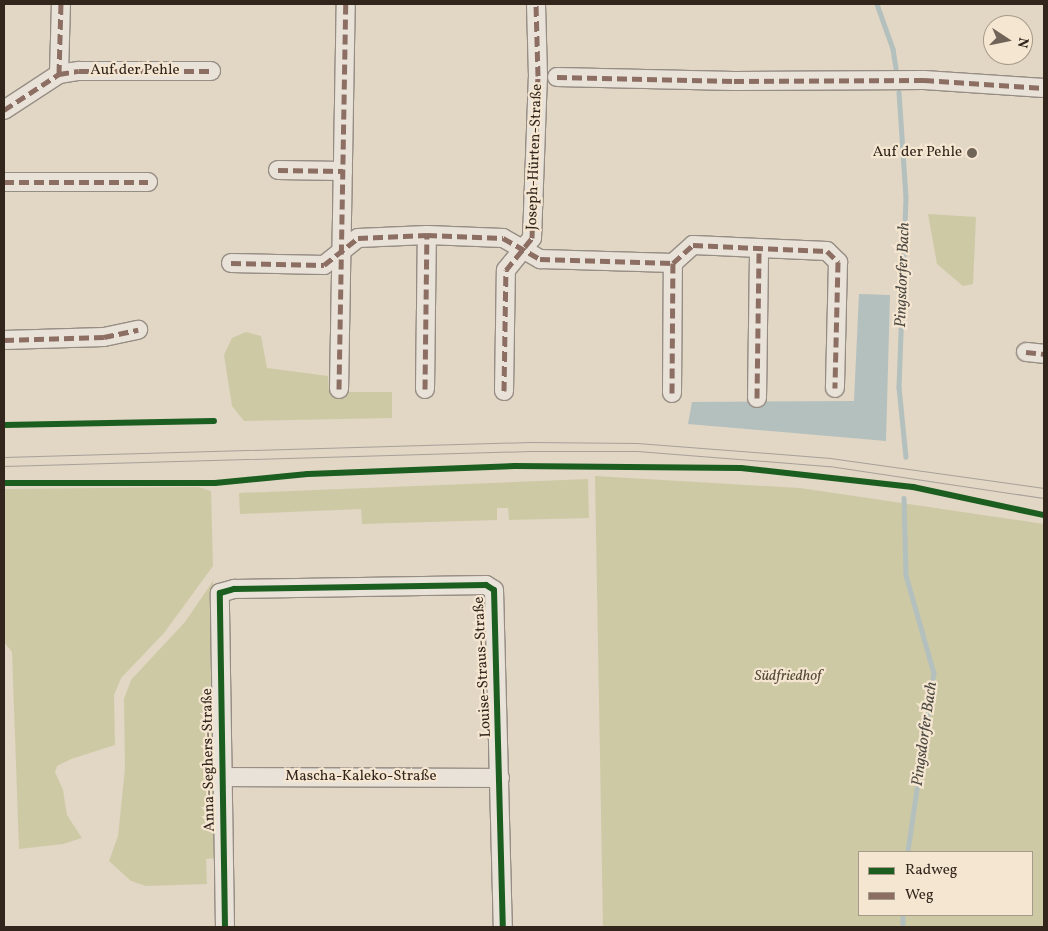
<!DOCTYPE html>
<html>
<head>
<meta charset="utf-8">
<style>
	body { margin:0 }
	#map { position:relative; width:1048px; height:931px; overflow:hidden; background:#e2d6c5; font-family:Vollkorn,serif }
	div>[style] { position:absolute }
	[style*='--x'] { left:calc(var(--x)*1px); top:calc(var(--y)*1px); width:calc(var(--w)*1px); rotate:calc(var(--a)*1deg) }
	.green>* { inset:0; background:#cec9a5 }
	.water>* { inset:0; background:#b3c0bd }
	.stream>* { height:4.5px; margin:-2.25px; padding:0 2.25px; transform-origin:2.25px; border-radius:2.25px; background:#b3c0bd }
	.roads { filter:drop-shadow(1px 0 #968d83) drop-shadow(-1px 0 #968d83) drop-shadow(0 1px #968d83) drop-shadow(0 -1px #968d83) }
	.minor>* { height:18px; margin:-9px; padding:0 9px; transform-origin:9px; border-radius:9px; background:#e8e2d9 }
	.tram>* { height:1px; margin:-0.5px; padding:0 0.5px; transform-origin:0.5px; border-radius:0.5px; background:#a7a19a }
	.quiet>* { height:5px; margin-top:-2.5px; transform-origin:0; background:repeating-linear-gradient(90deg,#8d6e63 0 10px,transparent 0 15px) }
	.cycleway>* { height:6px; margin:-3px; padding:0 3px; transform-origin:3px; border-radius:3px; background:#1b5e20 }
	.dots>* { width:14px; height:14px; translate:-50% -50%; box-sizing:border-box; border:2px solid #f5e6d1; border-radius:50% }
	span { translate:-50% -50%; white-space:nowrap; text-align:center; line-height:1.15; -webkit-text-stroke:4.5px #f5e6d1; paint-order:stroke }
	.street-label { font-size:15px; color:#32251c }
	.poi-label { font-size:15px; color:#32251c }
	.right { translate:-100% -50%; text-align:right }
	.park-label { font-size:15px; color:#554b38; font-style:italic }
	.water-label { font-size:16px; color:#4d4a44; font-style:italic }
	.frame { position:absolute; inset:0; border:5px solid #32251c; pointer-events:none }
	.legend { position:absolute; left:858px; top:851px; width:175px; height:65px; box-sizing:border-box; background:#f5e6d1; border:1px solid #a79989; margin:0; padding:6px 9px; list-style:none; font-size:15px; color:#32251c }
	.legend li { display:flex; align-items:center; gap:10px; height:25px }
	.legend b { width:25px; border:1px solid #a79989 }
	.north { position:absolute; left:983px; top:15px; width:50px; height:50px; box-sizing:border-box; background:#f5e6d1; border:1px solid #a79989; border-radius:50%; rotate:101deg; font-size:14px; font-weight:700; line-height:20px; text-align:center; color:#32251c }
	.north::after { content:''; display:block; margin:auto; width:18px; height:22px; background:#706357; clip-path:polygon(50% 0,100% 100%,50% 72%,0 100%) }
</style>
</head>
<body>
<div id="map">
	<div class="green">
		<i style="clip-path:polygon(928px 214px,976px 217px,973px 284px,963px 286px,937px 264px)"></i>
		<i style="clip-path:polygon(246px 332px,261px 336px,267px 368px,328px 376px,329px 392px,392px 392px,392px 418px,244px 421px,232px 406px,224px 355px,232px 338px)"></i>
		<i style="clip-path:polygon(evenodd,595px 476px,800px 488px,1044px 524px,1044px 927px,603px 927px,595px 476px,1032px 852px,1032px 915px,859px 915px,859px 852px,1032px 852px)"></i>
		<i style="clip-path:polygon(588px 479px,589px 518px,509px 520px,508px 508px,497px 508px,497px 520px,362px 524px,361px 509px,240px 514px,239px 493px)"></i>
		<i style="clip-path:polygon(198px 487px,211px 491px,213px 566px,164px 633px,121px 678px,114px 695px,115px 745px,71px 759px,57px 766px,55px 772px,63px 790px,67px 815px,82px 838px,63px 844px,19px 849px,12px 652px,4px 642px,4px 489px)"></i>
		<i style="clip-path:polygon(213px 581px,218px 858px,206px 859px,207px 884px,146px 886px,131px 881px,109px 861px,118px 836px,125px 768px,124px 699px,131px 680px,185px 622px)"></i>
	</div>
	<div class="water">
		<i style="clip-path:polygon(859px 294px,890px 295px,886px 441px,688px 424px,692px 402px,854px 401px)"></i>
	</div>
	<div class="stream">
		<i style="--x:877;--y:4;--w:48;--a:70.4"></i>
		<i style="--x:893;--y:49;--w:20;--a:81"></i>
		<i style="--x:899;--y:92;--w:105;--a:86.2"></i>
		<i style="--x:906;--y:197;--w:190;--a:92.1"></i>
		<i style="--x:899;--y:387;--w:70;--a:84.3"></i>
		<i style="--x:904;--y:498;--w:77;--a:88.5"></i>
		<i style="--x:906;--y:575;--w:102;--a:74.1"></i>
		<i style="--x:934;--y:673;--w:181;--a:98.3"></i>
		<i style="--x:903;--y:915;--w:12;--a:90"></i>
	</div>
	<div class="roads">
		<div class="minor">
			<i style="--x:59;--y:74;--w:20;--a:-9"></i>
			<i style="--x:79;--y:71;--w:132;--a:0"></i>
			<i style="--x:557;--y:77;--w:177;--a:1.3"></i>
			<i style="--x:734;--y:81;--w:190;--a:-0.3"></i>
			<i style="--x:924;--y:80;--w:120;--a:3.8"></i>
			<i style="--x:4;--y:110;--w:66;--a:-33.2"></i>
			<i style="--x:59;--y:74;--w:70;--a:-88.4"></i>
			<i style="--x:278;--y:170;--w:65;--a:0.9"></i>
			<i style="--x:4;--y:182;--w:144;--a:0"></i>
			<i style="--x:231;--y:263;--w:93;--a:1.2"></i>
			<i style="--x:324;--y:265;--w:43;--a:-38.5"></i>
			<i style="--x:358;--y:238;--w:69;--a:-2.5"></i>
			<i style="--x:427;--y:235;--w:76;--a:2.3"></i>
			<i style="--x:503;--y:238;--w:43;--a:29.6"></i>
			<i style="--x:540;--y:259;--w:133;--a:1.7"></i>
			<i style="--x:673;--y:263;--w:27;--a:-42"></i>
			<i style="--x:693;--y:245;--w:134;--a:2.6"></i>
			<i style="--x:827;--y:251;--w:16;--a:45"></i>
			<i style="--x:838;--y:262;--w:126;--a:91.4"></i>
			<i style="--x:4;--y:340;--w:100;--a:-1.7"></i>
			<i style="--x:104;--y:337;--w:35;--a:-12"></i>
			<i style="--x:1026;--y:352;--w:18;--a:6"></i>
			<i style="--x:339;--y:389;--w:385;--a:-89"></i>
			<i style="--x:425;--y:389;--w:154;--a:-89.3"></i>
			<i style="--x:504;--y:391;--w:121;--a:-89.1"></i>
			<i style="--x:506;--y:270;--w:41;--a:-50.9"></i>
			<i style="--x:532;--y:238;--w:162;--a:-87.9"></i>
			<i style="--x:538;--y:76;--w:72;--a:-91.6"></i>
			<i style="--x:672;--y:393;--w:130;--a:-89.6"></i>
			<i style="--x:757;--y:398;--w:150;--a:-89.2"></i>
			<i style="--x:222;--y:777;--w:278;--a:0.2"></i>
			<i style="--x:225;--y:927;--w:334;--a:-90.9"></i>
			<i style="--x:220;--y:593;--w:15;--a:-16"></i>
			<i style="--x:234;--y:589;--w:252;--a:-0.9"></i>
			<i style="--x:486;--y:585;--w:9;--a:32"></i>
			<i style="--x:494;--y:590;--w:337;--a:88.5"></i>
		</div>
	</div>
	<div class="tram">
		<i style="--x:4;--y:457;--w:527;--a:-1.63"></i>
		<i style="--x:531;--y:442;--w:106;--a:0.5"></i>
		<i style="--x:637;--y:443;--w:194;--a:4.4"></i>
		<i style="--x:830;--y:458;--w:216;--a:8"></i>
		<i style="--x:4;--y:466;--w:527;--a:-1.63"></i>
		<i style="--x:531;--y:451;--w:106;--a:0"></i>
		<i style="--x:637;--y:451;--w:193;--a:4.5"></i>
		<i style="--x:829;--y:466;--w:217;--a:8.5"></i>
	</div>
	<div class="quiet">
		<i style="--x:59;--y:74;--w:20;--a:-9"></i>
		<i style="--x:79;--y:71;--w:132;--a:0"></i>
		<i style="--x:557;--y:77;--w:177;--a:1.3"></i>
		<i style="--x:734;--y:81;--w:190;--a:-0.3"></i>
		<i style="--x:924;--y:80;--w:120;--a:3.8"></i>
		<i style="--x:4;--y:110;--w:66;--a:-33.2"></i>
		<i style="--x:59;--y:74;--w:70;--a:-88.4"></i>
		<i style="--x:278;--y:170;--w:65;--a:0.9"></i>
		<i style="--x:4;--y:182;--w:144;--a:0"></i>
		<i style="--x:231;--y:263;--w:93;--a:1.2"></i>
		<i style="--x:324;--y:265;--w:43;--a:-38.5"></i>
		<i style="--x:358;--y:238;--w:69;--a:-2.5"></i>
		<i style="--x:427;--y:235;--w:76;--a:2.3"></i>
		<i style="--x:503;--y:238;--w:43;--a:29.6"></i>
		<i style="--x:540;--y:259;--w:133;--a:1.7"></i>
		<i style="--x:673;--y:263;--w:27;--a:-42"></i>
		<i style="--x:693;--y:245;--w:134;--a:2.6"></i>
		<i style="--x:827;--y:251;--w:16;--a:45"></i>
		<i style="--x:838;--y:262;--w:126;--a:91.4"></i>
		<i style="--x:4;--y:340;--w:100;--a:-1.7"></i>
		<i style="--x:104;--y:337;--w:35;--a:-12"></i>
		<i style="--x:1026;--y:352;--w:18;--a:6"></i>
		<i style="--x:339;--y:389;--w:385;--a:-89"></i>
		<i style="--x:425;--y:389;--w:154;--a:-89.3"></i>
		<i style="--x:504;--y:391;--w:121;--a:-89.1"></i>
		<i style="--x:506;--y:270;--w:41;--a:-50.9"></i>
		<i style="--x:532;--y:238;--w:162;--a:-87.9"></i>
		<i style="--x:538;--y:76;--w:72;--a:-91.6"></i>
		<i style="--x:672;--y:393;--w:130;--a:-89.6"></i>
		<i style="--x:757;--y:398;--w:150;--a:-89.2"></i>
	</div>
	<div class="cycleway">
		<i style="--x:4;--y:425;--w:210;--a:-1.1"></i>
		<i style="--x:4;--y:483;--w:211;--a:0"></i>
		<i style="--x:215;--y:483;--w:93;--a:-5.5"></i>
		<i style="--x:308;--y:474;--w:207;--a:-2.2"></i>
		<i style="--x:515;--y:466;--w:226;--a:0.5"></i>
		<i style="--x:741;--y:468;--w:173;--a:6.3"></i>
		<i style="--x:913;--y:487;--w:134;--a:12.1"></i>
		<i style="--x:225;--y:927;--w:334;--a:-90.9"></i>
		<i style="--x:220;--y:593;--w:15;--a:-16"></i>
		<i style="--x:234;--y:589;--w:252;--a:-0.9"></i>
		<i style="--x:486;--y:585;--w:9;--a:32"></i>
		<i style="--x:494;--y:590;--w:337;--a:88.5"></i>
	</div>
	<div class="dots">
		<i style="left:972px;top:153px;background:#706357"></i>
	</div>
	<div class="street-label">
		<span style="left:135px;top:71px">Auf der Pehle</span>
		<span style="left:535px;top:157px;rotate:-88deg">Joseph-Hürten-Straße</span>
		<span style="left:483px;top:667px;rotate:-93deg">Louise-Straus-Straße</span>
		<span style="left:209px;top:760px;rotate:-91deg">Anna-Seghers-Straße</span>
		<span style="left:361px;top:777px">Mascha-Kaleko-Straße</span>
	</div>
	<div class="poi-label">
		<span class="right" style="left:962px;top:153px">Auf der Pehle</span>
	</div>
	<div class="park-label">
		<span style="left:788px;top:677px">Südfriedhof</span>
	</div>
	<div class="water-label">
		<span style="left:903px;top:275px;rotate:-88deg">Pingsdorfer Bach</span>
		<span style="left:925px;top:734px;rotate:-82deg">Pingsdorfer Bach</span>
	</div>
	<div class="frame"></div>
	<ul class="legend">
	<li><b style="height:6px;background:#1b5e20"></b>Radweg</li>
	<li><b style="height:6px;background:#8d6e63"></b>Weg</li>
	</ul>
	<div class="north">N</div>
</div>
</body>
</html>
